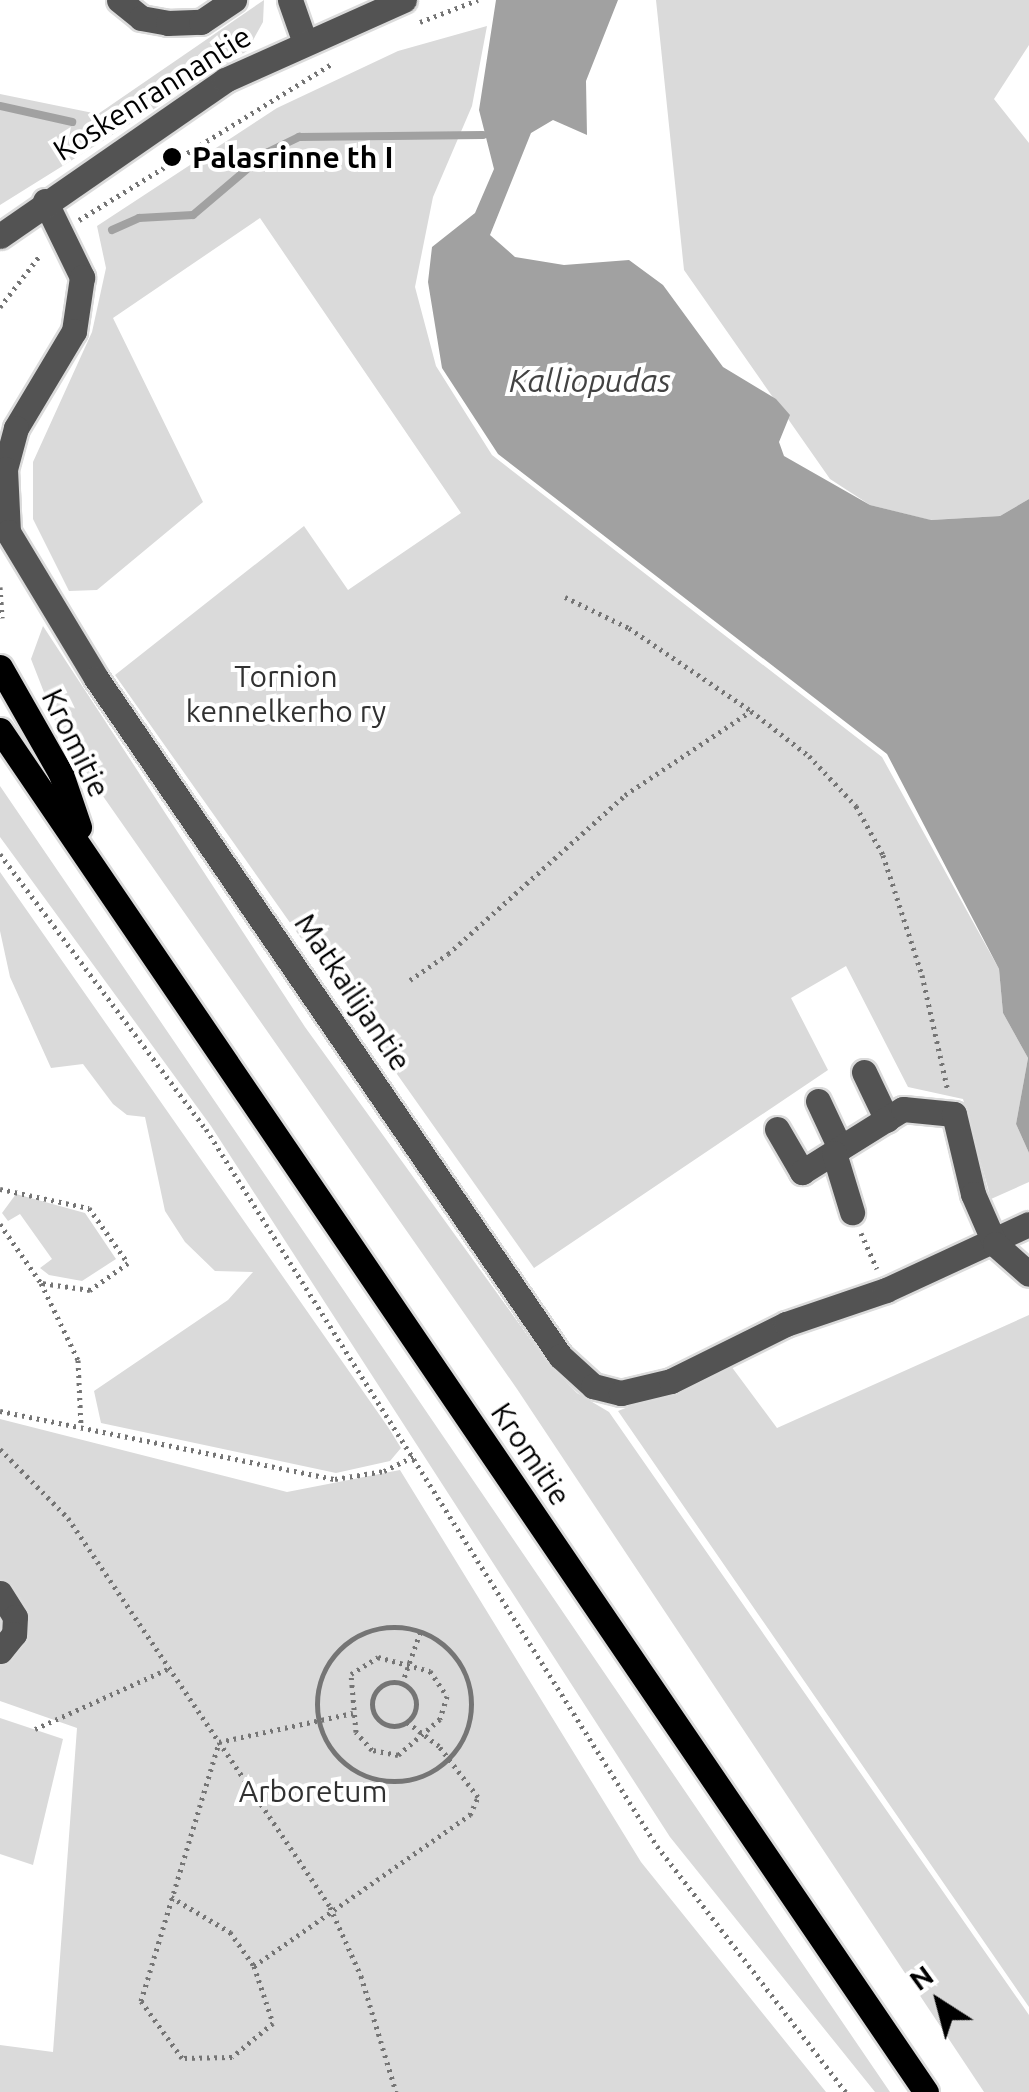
<!DOCTYPE html>
<html>
<head>
<meta charset="utf-8">
<style>
	body { margin:0 }
	#map { position:relative; width:1029px; height:2092px; overflow:hidden; background:#fff; font-family:Ubuntu,sans-serif }
	div>[style] { position:absolute }
	[style*='--x'] { left:calc(var(--x)*1px); top:calc(var(--y)*1px); width:calc(var(--w)*1px); rotate:calc(var(--a)*1deg) }
	.green>* { inset:0; background:#dadada }
	.water>* { inset:0; background:#a1a1a1 }
	.stream>* { height:8px; margin:-4px; padding:0 4px; transform-origin:4px; border-radius:4px; background:#a1a1a1 }
	.path>* { height:5px; margin-top:-2.5px; transform-origin:0; background:repeating-linear-gradient(90deg,#757575 0 2.5px,transparent 0 7.5px) }
	.path>.ring { margin:-2.5px; padding:0; box-sizing:content-box; background:none; border:5px solid #757575; border-radius:50% }
	.roads { filter:drop-shadow(2px 0 #dbdbdb) drop-shadow(-2px 0 #dbdbdb) drop-shadow(0 2px #dbdbdb) drop-shadow(0 -2px #dbdbdb) }
	.minor>* { height:25px; margin:-12.5px; padding:0 12.5px; transform-origin:12.5px; border-radius:12.5px; background:#535353 }
	.major>* { height:25px; margin:-12.5px; padding:0 12.5px; transform-origin:12.5px; border-radius:12.5px; background:#000 }
	.dots>* { width:28px; height:28px; translate:-50% -50%; box-sizing:border-box; border:5px solid #fff; border-radius:50% }
	span { translate:-50% -50%; white-space:nowrap; text-align:center; line-height:1.15; -webkit-text-stroke:8px #fff; paint-order:stroke }
	.street-label { font-size:30px; color:#000 }
	.poi-label { font-size:30px; color:#000; font-weight:700 }
	.left { translate:0 -50%; text-align:left }
	.park-label { font-size:30px; color:#313131 }
	.water-label { font-size:32px; color:#424242; font-style:italic }
	.north { position:absolute; left:889px; top:1952px; width:100px; height:100px; -webkit-text-stroke:8px #fff; paint-order:stroke; rotate:324deg; font-size:28px; font-weight:700; line-height:40px; text-align:center; color:#000 }
	.north::after { content:''; display:block; margin:auto; width:35px; height:45px; background:#000; clip-path:polygon(50% 0,100% 100%,50% 72%,0 100%) }
</style>
</head>
<body>
<div id="map">
	<div class="green">
		<i style="clip-path:polygon(264px 0,263px 22px,247px 51px,0 205px,0 94px,98px 114px)"></i>
		<i style="clip-path:polygon(656px 0,1029px 0,1029px 45px,994px 99px,1029px 143px,1029px 499px,1000px 516px,930px 520px,870px 505px,830px 479px,684px 270px)"></i>
		<i style="clip-path:polygon(487px 26px,472px 106px,433px 197px,415px 287px,436px 366px,492px 455px,882px 757px,999px 969px,1003px 1013px,1028px 1058px,1016px 1124px,1029px 1153px,1029px 1182px,991px 1199px,963px 1099px,908px 1087px,846px 966px,791px 998px,828px 1070px,534px 1268px,115px 675px,304px 526px,348px 590px,461px 513px,260px 218px,113px 318px,203px 502px,97px 590px,69px 591px,33px 519px,33px 462px,92px 332px,106px 268px,97px 226px,277px 108px,398px 51px)"></i>
		<i style="clip-path:polygon(43px 626px,305px 1027px,546px 1361px,577px 1393px,609px 1412px,1029px 2015px,1029px 2092px,984px 2092px,517px 1389px,61px 736px,31px 659px)"></i>
		<i style="clip-path:polygon(0 786px,890px 2092px,875px 2092px,670px 1837px,211px 1126px,0 837px)"></i>
		<i style="clip-path:polygon(0 872px,388px 1427px,401px 1448px,390px 1461px,336px 1473px,101px 1423px,94px 1391px,228px 1300px,253px 1272px,215px 1271px,185px 1242px,165px 1211px,145px 1117px,127px 1115px,113px 1104px,83px 1064px,51px 1068px,10px 977px,0 931px)"></i>
		<i style="clip-path:polygon(16px 1194px,85px 1213px,116px 1259px,82px 1281px,49px 1275px,40px 1268px,52px 1259px,20px 1214px,8px 1221px,2px 1213px)"></i>
		<i style="clip-path:polygon(1029px 1315px,1029px 2007px,618px 1411px,731px 1366px,777px 1428px)"></i>
		<i style="clip-path:polygon(0 1419px,287px 1492px,400px 1470px,641px 1862px,826px 2092px,0 2092px,0 2045px,53px 2052px,77px 1728px,0 1701px)"></i>
		<i style="clip-path:polygon(0 1718px,63px 1739px,33px 1865px,0 1854px)"></i>
	</div>
	<div class="water">
		<i style="clip-path:polygon(496px 0,618px 0,586px 81px,587px 135px,553px 120px,531px 133px,490px 235px,515px 257px,564px 265px,629px 260px,663px 285px,723px 367px,776px 399px,790px 415px,779px 442px,784px 456px,870px 505px,931px 520px,1000px 516px,1029px 499px,1029px 1153px,1016px 1124px,1028px 1058px,1003px 1013px,999px 969px,887px 754px,498px 454px,442px 368px,428px 282px,432px 247px,475px 213px,494px 169px,479px 110px)"></i>
	</div>
	<div class="stream">
		<i style="--x:0;--y:106;--w:74;--a:12.5"></i>
		<i style="--x:112;--y:230;--w:30;--a:-24"></i>
		<i style="--x:139;--y:218;--w:54;--a:-3.2"></i>
		<i style="--x:193;--y:215;--w:96;--a:-40.3"></i>
		<i style="--x:266;--y:153;--w:37;--a:-26"></i>
		<i style="--x:299;--y:137;--w:184;--a:-0.6"></i>
	</div>
	<div class="path">
		<i style="--x:420;--y:22;--w:62;--a:-20.8"></i>
		<i style="--x:79;--y:220;--w:299;--a:-31.7"></i>
		<i style="--x:0;--y:307;--w:67;--a:-52.3"></i>
		<i style="--x:0;--y:587;--w:31;--a:86"></i>
		<i style="--x:565;--y:597;--w:71;--a:25.8"></i>
		<i style="--x:629;--y:628;--w:148;--a:34.2"></i>
		<i style="--x:751;--y:711;--w:73;--a:37.8"></i>
		<i style="--x:809;--y:756;--w:69;--a:46.8"></i>
		<i style="--x:856;--y:806;--w:56;--a:61.1"></i>
		<i style="--x:883;--y:855;--w:126;--a:72"></i>
		<i style="--x:922;--y:975;--w:119;--a:77.4"></i>
		<i style="--x:0;--y:854;--w:344;--a:53.2"></i>
		<i style="--x:206;--y:1129;--w:847;--a:57.83"></i>
		<i style="--x:657;--y:1846;--w:310;--a:52.5"></i>
		<i style="--x:410;--y:980;--w:46;--a:-34.4"></i>
		<i style="--x:448;--y:954;--w:238;--a:-41.9"></i>
		<i style="--x:625;--y:795;--w:151;--a:-33.7"></i>
		<i style="--x:0;--y:1189;--w:91;--a:12.1"></i>
		<i style="--x:89;--y:1208;--w:67;--a:54.7"></i>
		<i style="--x:128;--y:1263;--w:47;--a:144.6"></i>
		<i style="--x:90;--y:1290;--w:49;--a:-171.9"></i>
		<i style="--x:0;--y:1224;--w:72;--a:55.2"></i>
		<i style="--x:41;--y:1283;--w:85;--a:64.3"></i>
		<i style="--x:78;--y:1360;--w:65;--a:87.4"></i>
		<i style="--x:861;--y:1233;--w:39;--a:66"></i>
		<i style="--x:0;--y:1411;--w:342;--a:11.5"></i>
		<i style="--x:335;--y:1479;--w:50;--a:-9.3"></i>
		<i style="--x:384;--y:1471;--w:34;--a:-26"></i>
		<i style="--x:0;--y:1449;--w:97;--a:45.4"></i>
		<i style="--x:68;--y:1518;--w:469;--a:56"></i>
		<i style="--x:330;--y:1907;--w:76;--a:65.8"></i>
		<i style="--x:361;--y:1976;--w:121;--a:73.2"></i>
		<i class="ring" style="left:317px;top:1627px;width:149px;height:149px"></i>
		<i style="--x:378;--y:1657;--w:54;--a:15.1"></i>
		<i style="--x:430;--y:1671;--w:30;--a:56"></i>
		<i style="--x:447;--y:1696;--w:24;--a:107"></i>
		<i style="--x:440;--y:1719;--w:55;--a:139.4"></i>
		<i style="--x:398;--y:1755;--w:26;--a:-169"></i>
		<i style="--x:372;--y:1750;--w:24;--a:-132"></i>
		<i style="--x:356;--y:1732;--w:58;--a:-94.9"></i>
		<i style="--x:351;--y:1674;--w:32;--a:-32"></i>
		<i class="ring" style="left:372px;top:1682px;width:39px;height:39px"></i>
		<i style="--x:402;--y:1684;--w:57;--a:-70.6"></i>
		<i style="--x:35;--y:1729;--w:148;--a:-24.3"></i>
		<i style="--x:171;--y:1897;--w:69;--a:30.7"></i>
		<i style="--x:230;--y:1932;--w:42;--a:54.8"></i>
		<i style="--x:254;--y:1966;--w:264;--a:-35"></i>
		<i style="--x:470;--y:1815;--w:20;--a:-66"></i>
		<i style="--x:478;--y:1797;--w:64;--a:-127.4"></i>
		<i style="--x:439;--y:1746;--w:40;--a:-143"></i>
		<i style="--x:254;--y:1966;--w:60;--a:71.6"></i>
		<i style="--x:273;--y:2023;--w:53;--a:140.3"></i>
		<i style="--x:232;--y:2057;--w:50;--a:178.9"></i>
		<i style="--x:182;--y:2058;--w:70;--a:-125.7"></i>
		<i style="--x:141;--y:2001;--w:270;--a:-73.2"></i>
		<i style="--x:219;--y:1742;--w:137;--a:-12.2"></i>
	</div>
	<div class="roads">
		<div class="minor">
			<i style="--x:119;--y:0;--w:28;--a:39"></i>
			<i style="--x:141;--y:18;--w:27;--a:10"></i>
			<i style="--x:168;--y:23;--w:33;--a:-2"></i>
			<i style="--x:201;--y:22;--w:40;--a:-34"></i>
			<i style="--x:290;--y:0;--w:42;--a:70.7"></i>
			<i style="--x:45;--y:201;--w:85;--a:64"></i>
			<i style="--x:82;--y:277;--w:55;--a:98.4"></i>
			<i style="--x:74;--y:331;--w:113;--a:120.9"></i>
			<i style="--x:16;--y:428;--w:42;--a:105"></i>
			<i style="--x:5;--y:469;--w:63;--a:87.3"></i>
			<i style="--x:8;--y:532;--w:170;--a:58.9"></i>
			<i style="--x:96;--y:678;--w:822;--a:55.61"></i>
			<i style="--x:560;--y:1356;--w:45;--a:42.3"></i>
			<i style="--x:593;--y:1386;--w:29;--a:14"></i>
			<i style="--x:621;--y:1393;--w:51;--a:-13.5"></i>
			<i style="--x:671;--y:1381;--w:128;--a:-26.4"></i>
			<i style="--x:786;--y:1324;--w:106;--a:-18.8"></i>
			<i style="--x:886;--y:1290;--w:157;--a:-24.8"></i>
			<i style="--x:0;--y:236;--w:274;--a:-34.7"></i>
			<i style="--x:225;--y:80;--w:196;--a:-24.1"></i>
			<i style="--x:864;--y:1072;--w:53;--a:64.4"></i>
			<i style="--x:818;--y:1101;--w:52;--a:64.9"></i>
			<i style="--x:777;--y:1129;--w:50;--a:59.8"></i>
			<i style="--x:802;--y:1172;--w:119;--a:-32"></i>
			<i style="--x:903;--y:1109;--w:51;--a:5.6"></i>
			<i style="--x:954;--y:1114;--w:82;--a:76.6"></i>
			<i style="--x:973;--y:1194;--w:55;--a:66.3"></i>
			<i style="--x:995;--y:1244;--w:45;--a:41.4"></i>
			<i style="--x:834;--y:1153;--w:62;--a:73"></i>
			<i style="--x:0;--y:1593;--w:28;--a:58"></i>
			<i style="--x:15;--y:1617;--w:17;--a:93"></i>
			<i style="--x:14;--y:1634;--w:22;--a:129"></i>
		</div>
		<div class="major">
			<i style="--x:0;--y:667;--w:123;--a:60.3"></i>
			<i style="--x:61;--y:774;--w:56;--a:71.2"></i>
			<i style="--x:0;--y:730;--w:1647;--a:55.79"></i>
		</div>
	</div>
	<div class="dots">
		<i style="left:172px;top:157px;background:#000"></i>
	</div>
	<div class="street-label">
		<span style="left:152px;top:93px;rotate:-32deg">Koskenrannantie</span>
		<span style="left:76px;top:743px;rotate:64deg">Kromitie</span>
		<span style="left:353px;top:992px;rotate:56deg">Matkailijantie</span>
		<span style="left:531px;top:1454px;rotate:56deg">Kromitie</span>
	</div>
	<div class="poi-label">
		<span class="left" style="left:192px;top:157px">Palasrinne th I</span>
	</div>
	<div class="park-label">
		<span style="left:286px;top:693px">Tornion<br>kennelkerho ry</span>
		<span style="left:313px;top:1791px">Arboretum</span>
	</div>
	<div class="water-label">
		<span style="left:590px;top:380px">Kalliopudas</span>
	</div>
	<div class="north">N</div>
</div>
</body>
</html>
